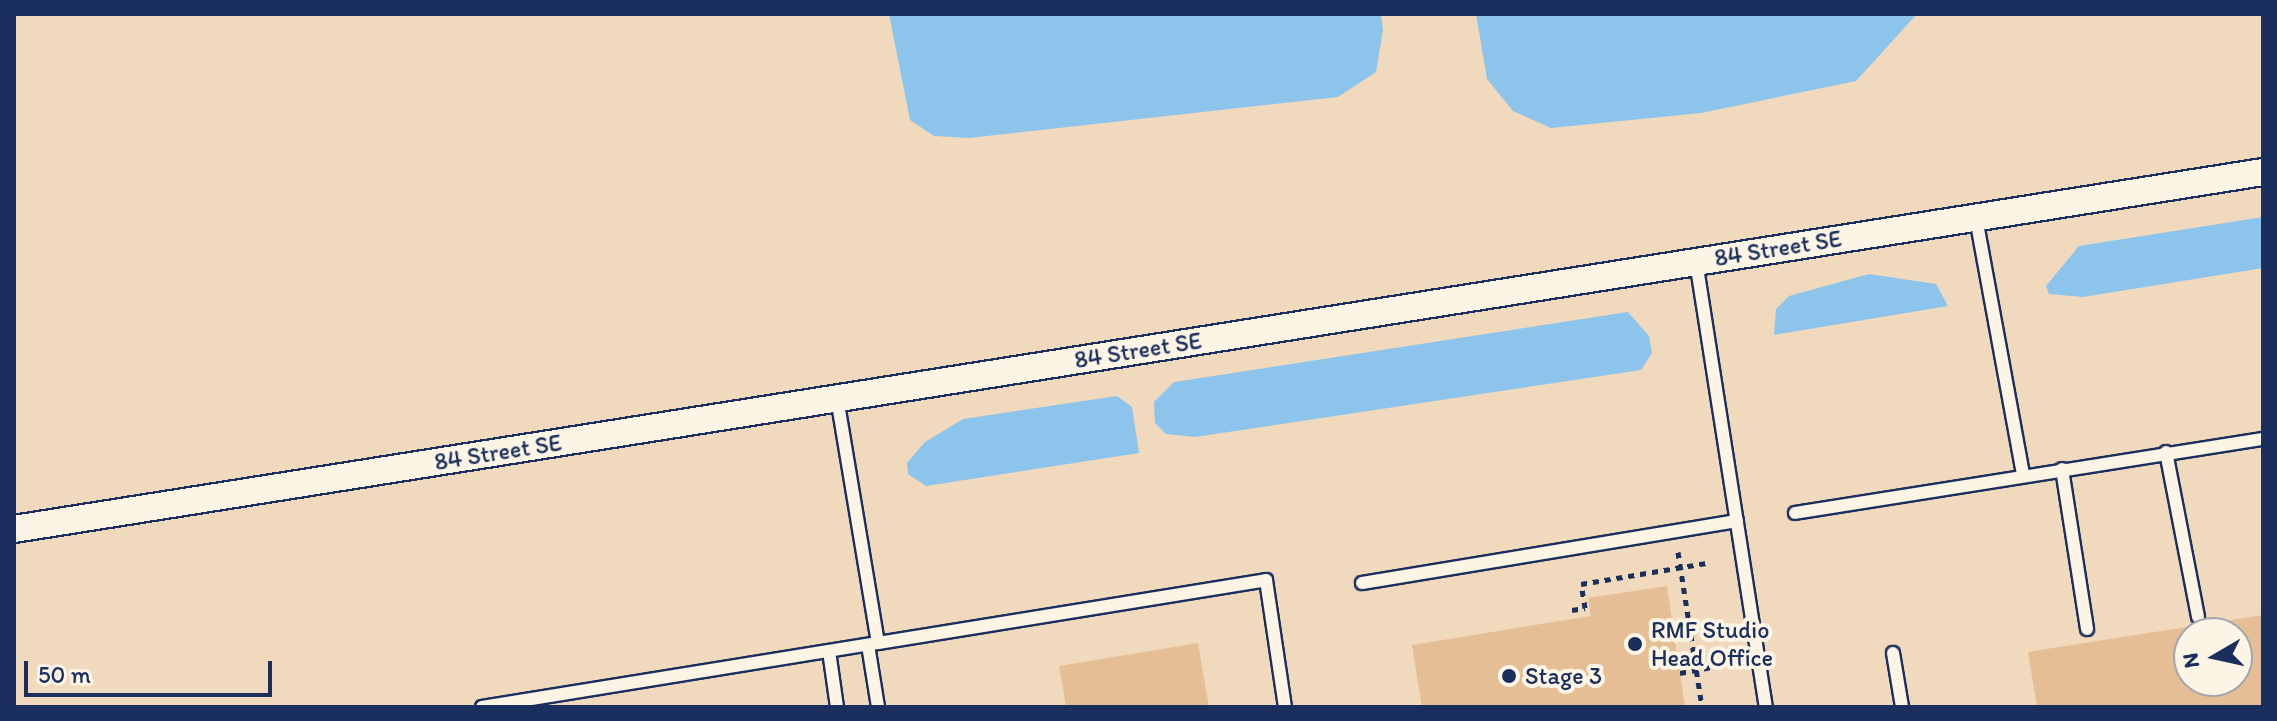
<!DOCTYPE html>
<html>
<head>
<meta charset="utf-8">
<style>
	body { margin:0 }
	#map { position:relative; width:2277px; height:721px; overflow:hidden; background:#f5e4cd; font-family:Itim,sans-serif }
	div>[style] { position:absolute }
	[style*='--x'] { left:calc(var(--x)*1px); top:calc(var(--y)*1px); width:calc(var(--w)*1px); rotate:calc(var(--a)*1deg) }
	.built>* { inset:0; background:#f0d9bc }
	.water>* { inset:0; background:#8dc4eb }
	.building>* { inset:0; background:#e6be96 }
	.path>* { height:5px; margin-top:-2.5px; transform-origin:0; background:repeating-linear-gradient(90deg,#1b2f5e 0 6px,transparent 0 12px) }
	.roads { filter:drop-shadow(2px 0 #1b2f5e) drop-shadow(-2px 0 #1b2f5e) drop-shadow(0 2px #1b2f5e) drop-shadow(0 -2px #1b2f5e) }
	.lane>* { height:12px; margin:-6px; padding:0 6px; transform-origin:6px; border-radius:6px; background:#fcf5e5 }
	.street>* { height:26px; margin:-13px; padding:0 13px; transform-origin:13px; border-radius:13px; background:#fcf5e5 }
	.dots>* { width:22px; height:22px; translate:-50% -50%; box-sizing:border-box; border:4px solid #fcf5e5; border-radius:50% }
	span { translate:-50% -50%; white-space:nowrap; text-align:center; line-height:1.15; -webkit-text-stroke:8px #fcf5e5; paint-order:stroke }
	.street-label { font-size:24px; color:#1b2f5e }
	.poi-label { font-size:24px; color:#1b2f5e }
	.left { translate:0 -50%; text-align:left }
	.frame { position:absolute; inset:0; border:16px solid #1b2f5e; pointer-events:none }
	.north { position:absolute; left:2173px; top:617px; width:80px; height:80px; box-sizing:border-box; background:#fcf5e5; border:2px solid #a2a6af; border-radius:50%; rotate:261deg; font-size:22px; font-weight:700; line-height:32px; text-align:center; color:#1b2f5e }
	.north::after { content:''; display:block; margin:auto; width:28px; height:36px; background:#1b2f5e; clip-path:polygon(50% 0,100% 100%,50% 72%,0 100%) }
	.scale { position:absolute; left:24px; top:661px; width:248px; height:36px; box-sizing:border-box; border:4px solid #1b2f5e; border-top:0; padding-left:10px; font-size:24px; line-height:28px; white-space:nowrap; color:#1b2f5e; -webkit-text-stroke:6px #fcf5e5; paint-order:stroke }
</style>
</head>
<body>
<div id="map">
	<div class="built">
		<i style="clip-path:polygon(evenodd,14px 14px,2263px 14px,2263px 707px,14px 707px,14px 14px,2189px 633px,2237px 633px,2237px 681px,2189px 681px,2189px 633px)"></i>
	</div>
	<div class="water">
		<i style="clip-path:polygon(889px 14px,1381px 14px,1383px 30px,1376px 72px,1338px 97px,969px 138px,934px 136px,910px 120px)"></i>
		<i style="clip-path:polygon(1476px 14px,1917px 14px,1856px 81px,1701px 113px,1551px 128px,1513px 111px,1487px 79px)"></i>
		<i style="clip-path:polygon(2263px 217px,2263px 268px,2083px 297px,2049px 294px,2046px 286px,2079px 246px)"></i>
		<i style="clip-path:polygon(1869px 274px,1936px 284px,1948px 306px,1774px 335px,1776px 309px,1789px 296px)"></i>
		<i style="clip-path:polygon(1628px 312px,1649px 336px,1652px 353px,1641px 370px,1195px 437px,1166px 434px,1155px 423px,1154px 402px,1174px 382px)"></i>
		<i style="clip-path:polygon(1117px 396px,1132px 407px,1139px 453px,926px 486px,908px 474px,907px 463px,925px 442px,963px 419px)"></i>
	</div>
	<div class="building">
		<i style="clip-path:polygon(1667px 586px,1685px 707px,1422px 707px,1412px 645px,1591px 616px,1588px 598px)"></i>
		<i style="clip-path:polygon(evenodd,2263px 615px,2263px 707px,2037px 707px,2028px 652px,2263px 615px,2189px 633px,2237px 633px,2237px 681px,2189px 681px,2189px 633px)"></i>
		<i style="clip-path:polygon(1198px 643px,1209px 707px,1066px 707px,1059px 666px)"></i>
	</div>
	<div class="path">
		<i style="--x:1678;--y:552;--w:157;--a:81.2"></i>
		<i style="--x:1572;--y:610;--w:13;--a:-9"></i>
		<i style="--x:1585;--y:608;--w:24;--a:-99"></i>
		<i style="--x:1581;--y:584;--w:127;--a:-9.5"></i>
		<i style="--x:1680;--y:673;--w:59;--a:-10.7"></i>
	</div>
	<div class="roads">
		<div class="lane">
			<i style="--x:1976;--y:218;--w:260;--a:79.6"></i>
			<i style="--x:1696;--y:261;--w:451;--a:81.1"></i>
			<i style="--x:837;--y:398;--w:248;--a:80.5"></i>
			<i style="--x:878;--y:643;--w:393;--a:-9.2"></i>
			<i style="--x:1266;--y:580;--w:128;--a:81.5"></i>
			<i style="--x:2166;--y:452;--w:168;--a:79"></i>
			<i style="--x:2062;--y:469;--w:162;--a:81.1"></i>
			<i style="--x:1795;--y:513;--w:474;--a:-9"></i>
			<i style="--x:1362;--y:583;--w:380;--a:-9.4"></i>
			<i style="--x:868;--y:645;--w:63;--a:80.8"></i>
			<i style="--x:829;--y:651;--w:57;--a:81.9"></i>
			<i style="--x:1893;--y:653;--w:55;--a:80.5"></i>
			<i style="--x:482;--y:707;--w:401;--a:-9.2"></i>
		</div>
		<div class="street">
			<i style="--x:14;--y:529;--w:2277;--a:-9.02"></i>
		</div>
	</div>
	<div class="dots">
		<i style="left:1635px;top:644px;background:#1b2f5e"></i>
		<i style="left:1509px;top:676px;background:#1b2f5e"></i>
	</div>
	<div class="street-label">
		<span style="left:1778px;top:248px;rotate:-9deg">84 Street SE</span>
		<span style="left:1138px;top:350px;rotate:-9deg">84 Street SE</span>
		<span style="left:498px;top:452px;rotate:-9deg">84 Street SE</span>
	</div>
	<div class="poi-label">
		<span class="left" style="left:1651px;top:644px">RMF Studio<br>Head Office</span>
		<span class="left" style="left:1525px;top:676px">Stage 3</span>
	</div>
	<div class="frame"></div>
	<div class="north">N</div>
	<div class="scale">50 m</div>
</div>
</body>
</html>
